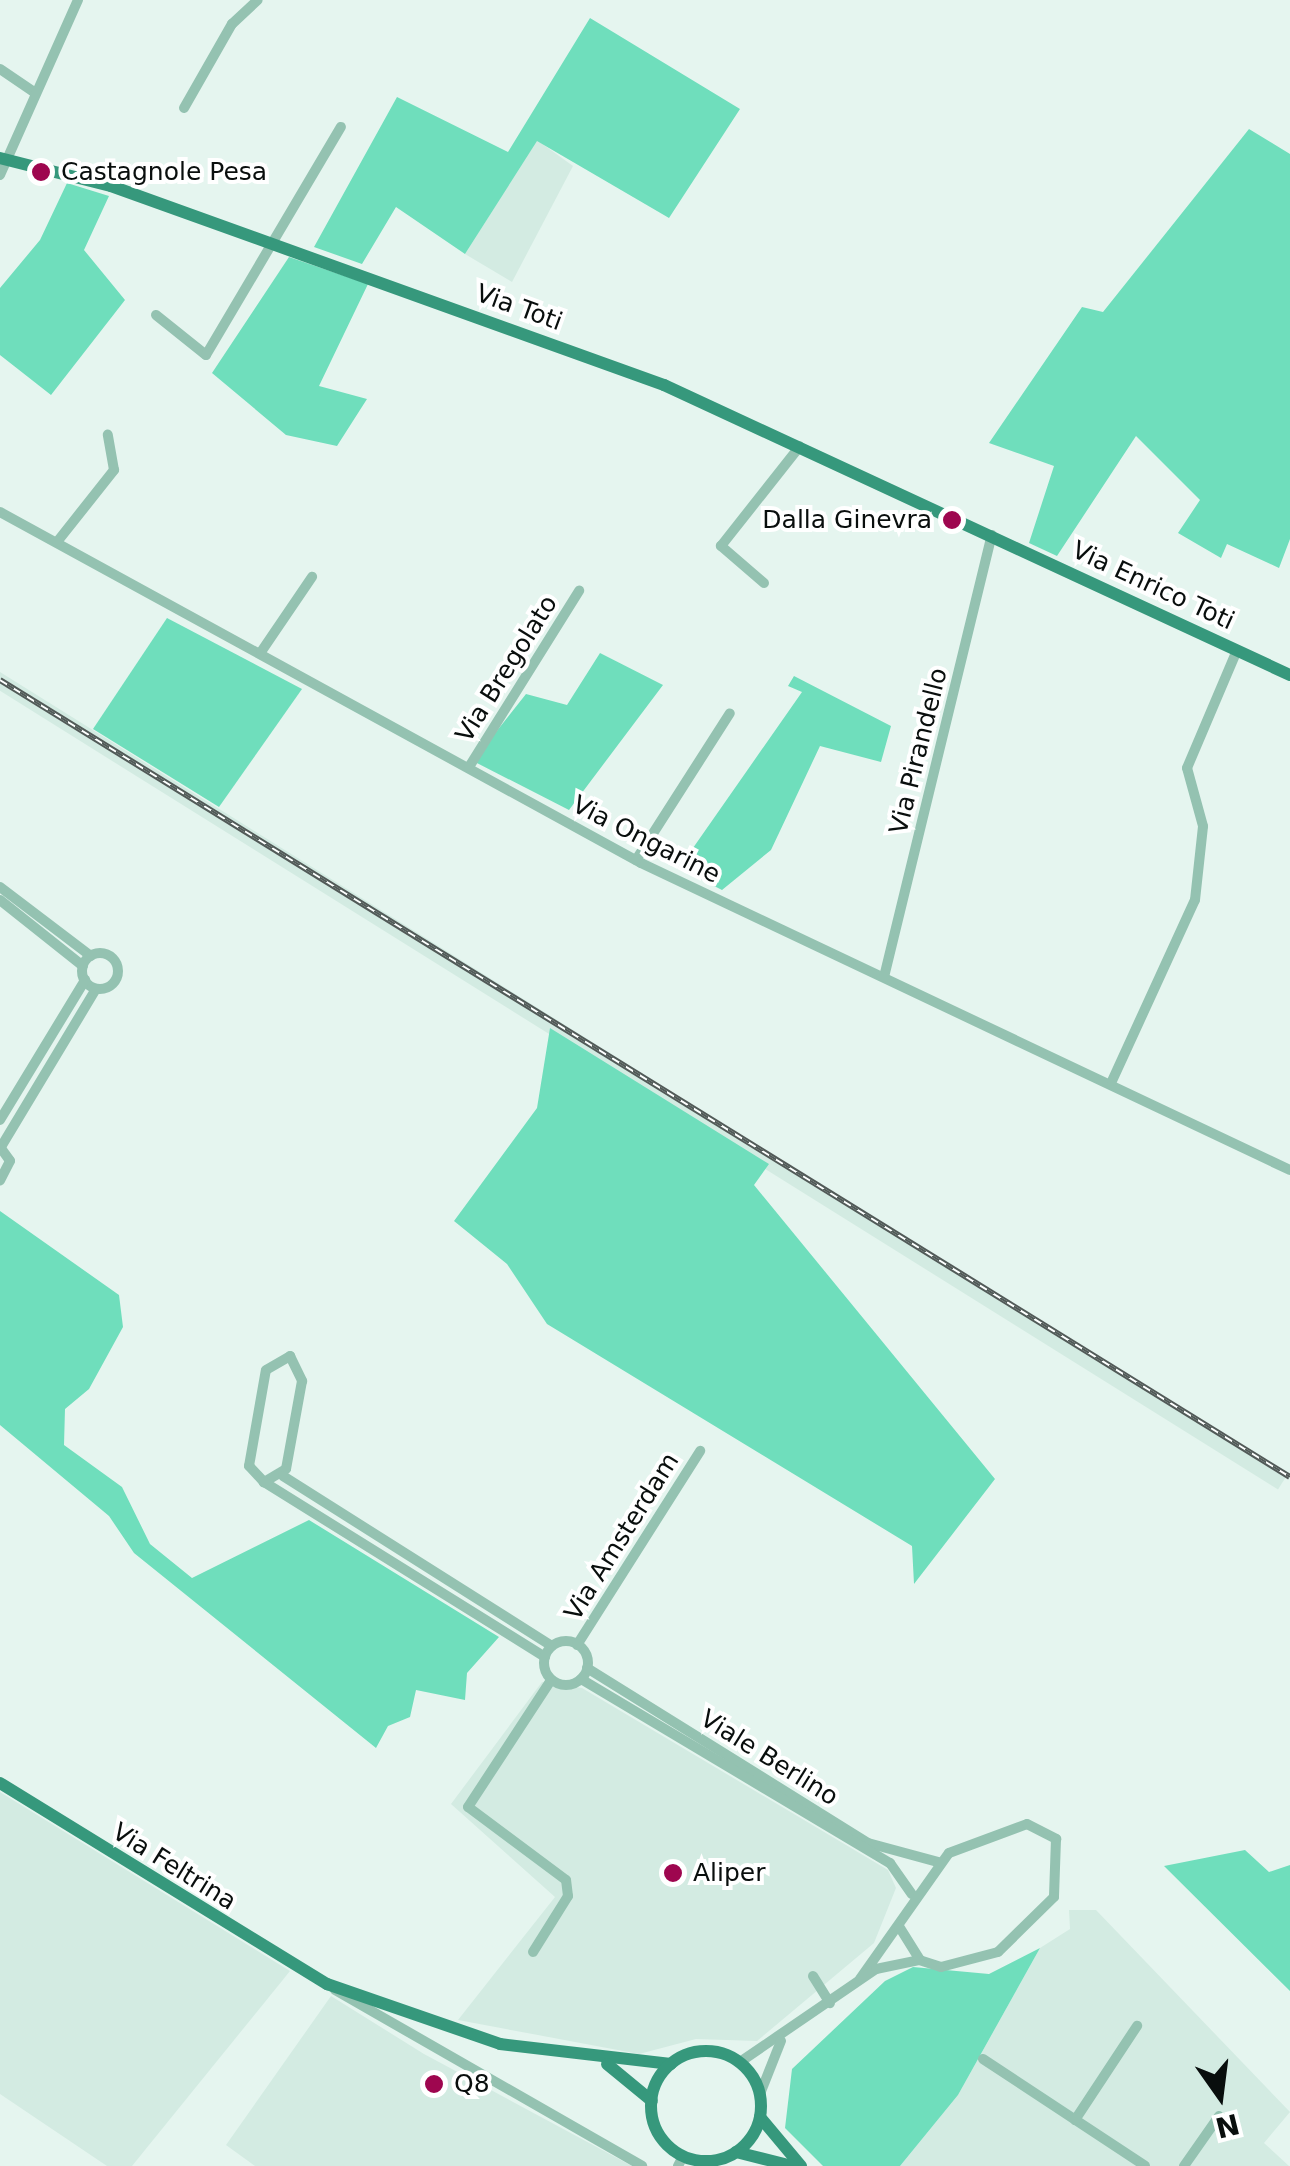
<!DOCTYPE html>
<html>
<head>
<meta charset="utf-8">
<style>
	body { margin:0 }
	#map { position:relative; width:1290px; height:2166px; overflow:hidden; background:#e5f5ef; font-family:"DejaVu Sans",sans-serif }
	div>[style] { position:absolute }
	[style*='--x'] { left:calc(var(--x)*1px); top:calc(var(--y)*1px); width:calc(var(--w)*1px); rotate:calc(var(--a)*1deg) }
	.built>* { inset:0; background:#d3ebe2; transform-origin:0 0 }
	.green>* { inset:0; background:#6fdebc }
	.minor>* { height:10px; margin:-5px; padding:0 5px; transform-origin:5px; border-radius:5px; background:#94c2b1 }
	.minor>.ring { margin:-5px; padding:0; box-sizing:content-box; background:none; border:10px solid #94c2b1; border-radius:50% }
	.major>* { height:12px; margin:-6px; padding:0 6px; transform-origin:6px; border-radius:6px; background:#36987c }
	.major>.ring { margin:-6px; padding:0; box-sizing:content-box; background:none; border:12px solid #36987c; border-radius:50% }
	.rail>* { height:6px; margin-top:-3px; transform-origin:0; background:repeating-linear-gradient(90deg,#fff 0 8px,#525a58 0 16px); box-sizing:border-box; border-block:2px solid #525a58 }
	.dots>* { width:28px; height:28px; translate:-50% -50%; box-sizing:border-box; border:5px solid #fff; border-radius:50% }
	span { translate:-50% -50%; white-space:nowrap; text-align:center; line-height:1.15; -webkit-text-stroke:8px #fff; paint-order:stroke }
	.poi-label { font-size:25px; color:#090e0d }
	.left { translate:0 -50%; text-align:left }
	.right { translate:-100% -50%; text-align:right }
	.street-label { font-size:25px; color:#090e0d }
	.north { position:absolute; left:1170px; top:2046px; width:100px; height:100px; -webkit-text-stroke:8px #fff; paint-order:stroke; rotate:166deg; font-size:28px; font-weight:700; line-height:40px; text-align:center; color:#090e0d }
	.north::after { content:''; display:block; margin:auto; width:35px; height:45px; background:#090e0d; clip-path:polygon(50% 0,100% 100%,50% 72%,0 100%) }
</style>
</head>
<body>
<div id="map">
	<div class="built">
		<i style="clip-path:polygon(537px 140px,573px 166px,512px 282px,465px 254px)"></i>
		<i style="left:0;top:672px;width:1517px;height:16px;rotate:32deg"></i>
		<i style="clip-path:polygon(542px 1682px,582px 1688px,888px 1870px,896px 1888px,874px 1943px,757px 2041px,696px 2039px,639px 2054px,458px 2020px,555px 1897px,451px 1804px)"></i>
		<i style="clip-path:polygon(0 1792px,290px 1971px,132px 2166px,107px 2166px,0 2094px)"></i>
		<i style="clip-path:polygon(1069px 1910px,1096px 1910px,1290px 2112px,1264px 2143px,1289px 2166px,900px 2166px,958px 2095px,1040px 1948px,1070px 1929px)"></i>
		<i style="clip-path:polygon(331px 1996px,424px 2054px,632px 2166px,255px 2166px,226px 2145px)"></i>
	</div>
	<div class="green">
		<i style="clip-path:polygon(590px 18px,740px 109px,669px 218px,537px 141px,465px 254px,396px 207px,362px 264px,314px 247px,397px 97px,508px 152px)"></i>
		<i style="clip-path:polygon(1249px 129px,1290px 154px,1290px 539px,1279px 568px,1227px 544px,1221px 558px,1178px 533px,1200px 500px,1136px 436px,1057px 556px,1029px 543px,1054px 466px,989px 443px,1082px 307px,1103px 312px)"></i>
		<i style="clip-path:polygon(67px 183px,109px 196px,84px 250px,125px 300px,51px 395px,0 355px,0 288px,40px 240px)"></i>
		<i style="clip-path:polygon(289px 257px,368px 284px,319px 386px,367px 399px,337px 446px,286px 435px,212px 373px)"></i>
		<i style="clip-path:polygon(167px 618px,302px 689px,219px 807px,93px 729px)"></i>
		<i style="clip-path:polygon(600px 653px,663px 685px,569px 810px,473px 761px,526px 694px,567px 705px)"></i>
		<i style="clip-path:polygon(794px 676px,891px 726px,881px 762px,820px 746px,771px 850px,722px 890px,679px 868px,802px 692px,788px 686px)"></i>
		<i style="clip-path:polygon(550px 1028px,769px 1164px,754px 1185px,995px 1479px,914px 1584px,912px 1546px,547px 1324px,507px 1264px,454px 1221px,537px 1108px)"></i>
		<i style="clip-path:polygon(0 1211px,119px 1295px,123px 1327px,89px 1389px,65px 1409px,64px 1445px,122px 1487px,150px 1544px,192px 1578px,309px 1520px,499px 1637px,467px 1673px,465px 1700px,416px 1690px,410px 1717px,388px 1726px,376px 1748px,134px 1553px,109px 1516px,0 1425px)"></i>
		<i style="clip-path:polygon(1245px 1850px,1269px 1872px,1290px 1865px,1290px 1991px,1164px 1866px)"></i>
		<i style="clip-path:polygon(1040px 1948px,958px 2095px,900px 2166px,823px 2166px,785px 2128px,792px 2069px,885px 1981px,913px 1967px,989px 1974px)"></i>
	</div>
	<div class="minor">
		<i style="--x:0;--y:69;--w:41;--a:34.1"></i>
		<i style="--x:184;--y:108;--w:97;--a:-60.3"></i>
		<i style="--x:232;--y:24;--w:35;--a:-43"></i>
		<i style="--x:0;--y:175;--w:192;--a:-66"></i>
		<i style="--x:156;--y:315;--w:64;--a:38.7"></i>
		<i style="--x:206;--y:355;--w:265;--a:-59.4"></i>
		<i style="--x:0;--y:512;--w:731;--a:28.7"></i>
		<i style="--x:641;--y:863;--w:718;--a:25.32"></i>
		<i style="--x:57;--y:542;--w:92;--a:-51.6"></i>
		<i style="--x:114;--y:470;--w:36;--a:-100"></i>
		<i style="--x:764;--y:583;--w:57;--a:-139.3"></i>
		<i style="--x:721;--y:546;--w:127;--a:-51.7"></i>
		<i style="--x:261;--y:652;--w:91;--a:-55.8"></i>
		<i style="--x:469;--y:767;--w:208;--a:-58"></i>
		<i style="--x:636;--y:860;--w:174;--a:-57.4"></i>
		<i style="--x:0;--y:887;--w:114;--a:37.2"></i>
		<i style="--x:0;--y:900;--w:106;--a:38.5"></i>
		<i class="ring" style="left:82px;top:953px;width:26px;height:26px"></i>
		<i style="--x:884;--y:977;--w:455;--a:-76.3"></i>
		<i style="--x:1112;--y:1081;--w:199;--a:-65.4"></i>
		<i style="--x:1195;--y:900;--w:74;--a:-83.8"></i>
		<i style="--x:1203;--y:826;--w:60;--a:-105.4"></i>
		<i style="--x:1187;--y:768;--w:128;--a:-67"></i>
		<i style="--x:0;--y:1120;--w:164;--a:-58.7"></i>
		<i style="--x:0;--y:1147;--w:17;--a:54"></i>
		<i style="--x:10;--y:1161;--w:22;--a:117"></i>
		<i style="--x:1;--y:1147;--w:184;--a:-59"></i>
		<i style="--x:290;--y:1356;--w:28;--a:64"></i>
		<i style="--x:302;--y:1381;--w:89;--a:100.3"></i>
		<i style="--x:286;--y:1469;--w:26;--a:149"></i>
		<i style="--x:264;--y:1482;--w:22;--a:-133"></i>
		<i style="--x:249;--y:1466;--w:97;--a:-80"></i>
		<i style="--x:266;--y:1370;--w:28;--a:-30"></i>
		<i style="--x:283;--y:1476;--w:318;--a:32.3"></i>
		<i style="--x:264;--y:1482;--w:331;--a:31.9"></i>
		<i class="ring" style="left:544px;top:1641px;width:34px;height:34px"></i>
		<i style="--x:577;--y:1645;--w:230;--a:-57.6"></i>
		<i style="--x:587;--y:1668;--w:331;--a:31.9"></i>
		<i style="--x:868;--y:1843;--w:73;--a:15.2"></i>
		<i style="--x:581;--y:1679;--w:360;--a:30.8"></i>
		<i style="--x:890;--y:1863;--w:38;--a:55"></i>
		<i style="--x:533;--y:1952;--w:66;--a:-58"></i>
		<i style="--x:568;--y:1896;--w:16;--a:-97"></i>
		<i style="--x:566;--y:1880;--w:122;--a:-143.3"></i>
		<i style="--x:468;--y:1807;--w:152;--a:-56.8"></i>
		<i style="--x:813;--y:1976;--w:32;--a:58"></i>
		<i style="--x:860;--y:1979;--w:154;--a:-54.8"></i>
		<i style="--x:949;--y:1853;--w:83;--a:-20.4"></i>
		<i style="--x:1027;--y:1824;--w:33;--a:27"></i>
		<i style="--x:1056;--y:1839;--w:58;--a:92"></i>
		<i style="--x:1054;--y:1897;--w:78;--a:135.5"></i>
		<i style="--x:998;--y:1952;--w:59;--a:165.3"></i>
		<i style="--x:941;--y:1967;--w:22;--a:-162"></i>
		<i style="--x:920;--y:1960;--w:39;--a:-122"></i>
		<i style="--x:335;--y:1990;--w:354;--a:29.8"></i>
		<i style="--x:983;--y:2059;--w:194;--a:33.4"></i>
		<i style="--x:740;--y:2062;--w:165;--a:-34.4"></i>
		<i style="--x:876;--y:1969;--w:45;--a:-11.6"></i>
		<i style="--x:760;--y:2094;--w:57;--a:-68.4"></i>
		<i style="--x:1075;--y:2120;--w:113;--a:-56.6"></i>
		<i style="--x:678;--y:2166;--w:11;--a:-63"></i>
		<i style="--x:1184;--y:2166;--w:61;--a:-55"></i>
	</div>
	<div class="major">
		<i style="--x:0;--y:158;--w:114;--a:14.2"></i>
		<i style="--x:111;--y:186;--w:588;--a:19.79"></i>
		<i style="--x:664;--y:385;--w:690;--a:24.86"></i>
		<i style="--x:0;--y:1783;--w:384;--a:31.6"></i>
		<i style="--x:327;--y:1984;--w:183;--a:19.1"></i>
		<i style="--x:500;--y:2044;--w:172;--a:6.7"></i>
		<i class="ring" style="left:651px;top:2051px;width:98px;height:98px"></i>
		<i style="--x:607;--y:2064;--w:58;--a:39.4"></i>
		<i style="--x:760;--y:2117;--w:64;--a:50.1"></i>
		<i style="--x:736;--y:2152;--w:58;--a:14"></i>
	</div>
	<div class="rail">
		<i style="--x:0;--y:680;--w:1516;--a:31.71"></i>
	</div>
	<div class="dots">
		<i style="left:41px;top:172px;background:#9e064f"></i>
		<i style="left:952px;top:520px;background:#9e064f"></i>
		<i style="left:673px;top:1873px;background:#9e064f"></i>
		<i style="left:434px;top:2084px;background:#9e064f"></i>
	</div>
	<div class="poi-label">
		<span class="left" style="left:61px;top:172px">Castagnole Pesa</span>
		<span class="right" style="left:932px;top:520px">Dalla Ginevra</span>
		<span class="left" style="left:693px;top:1873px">Aliper</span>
		<span class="left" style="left:454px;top:2084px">Q8</span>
	</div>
	<div class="street-label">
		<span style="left:519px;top:308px;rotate:20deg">Via Toti</span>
		<span style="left:1153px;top:586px;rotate:25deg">Via Enrico Toti</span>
		<span style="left:507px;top:669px;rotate:-58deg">Via Bregolato</span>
		<span style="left:919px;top:751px;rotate:-76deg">Via Pirandello</span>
		<span style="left:646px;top:840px;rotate:27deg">Via Ongarine</span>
		<span style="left:622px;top:1537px;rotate:-58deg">Via Amsterdam</span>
		<span style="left:769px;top:1758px;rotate:32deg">Viale Berlino</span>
		<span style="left:174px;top:1867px;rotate:32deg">Via Feltrina</span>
	</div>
	<div class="north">N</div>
</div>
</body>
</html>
